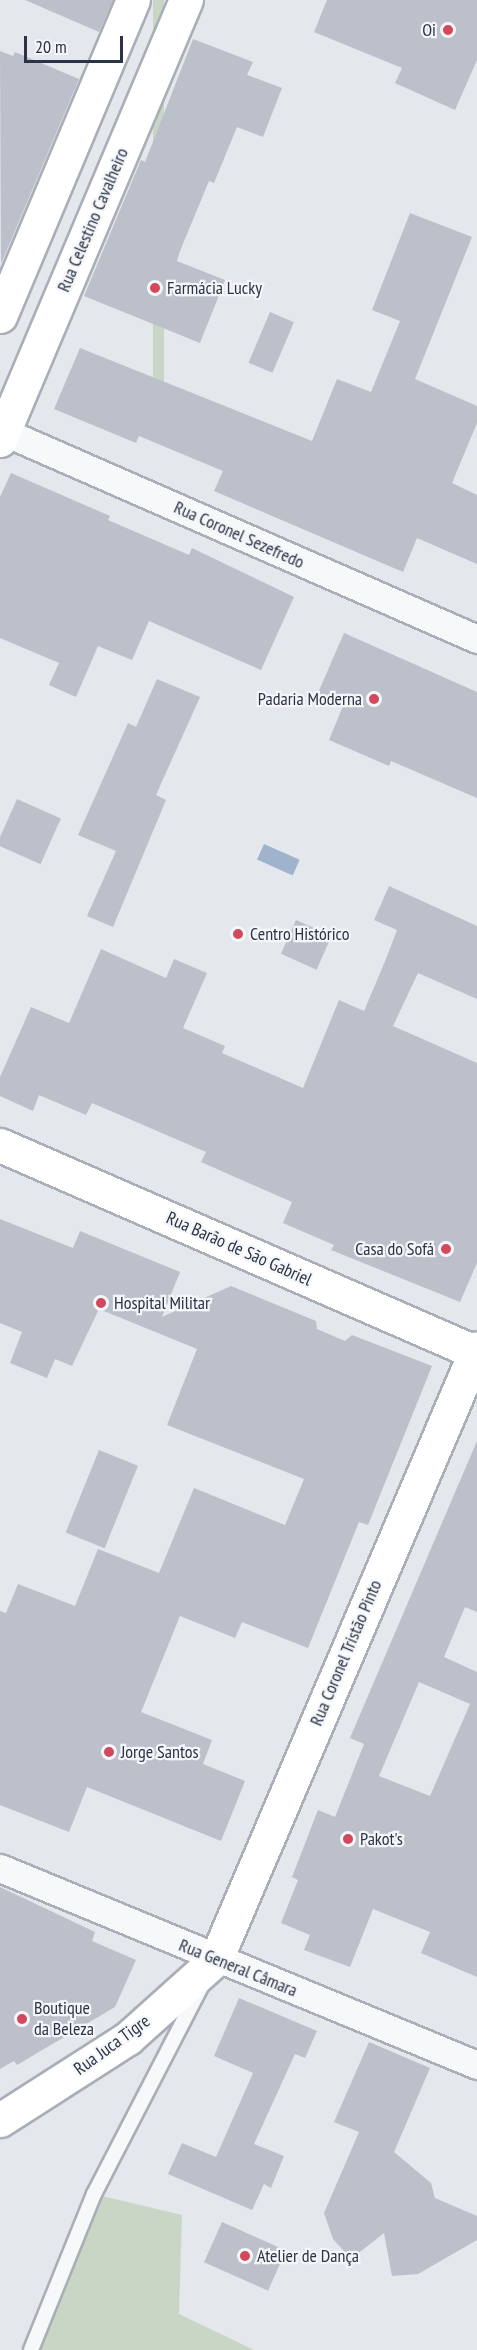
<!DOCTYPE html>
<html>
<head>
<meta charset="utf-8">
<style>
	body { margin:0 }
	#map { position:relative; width:477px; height:2350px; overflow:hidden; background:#e4e7ec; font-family:"PT Sans Narrow",sans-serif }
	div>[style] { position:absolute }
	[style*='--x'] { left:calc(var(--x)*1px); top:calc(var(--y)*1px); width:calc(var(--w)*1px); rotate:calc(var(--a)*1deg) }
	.green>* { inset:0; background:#c9d6c5; transform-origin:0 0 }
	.water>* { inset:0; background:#9fb4cc; transform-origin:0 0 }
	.building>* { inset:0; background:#bbc0ca; transform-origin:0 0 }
	.roads { filter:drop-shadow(2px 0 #a9aeb7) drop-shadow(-2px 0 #a9aeb7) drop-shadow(0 2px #a9aeb7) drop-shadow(0 -2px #a9aeb7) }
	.lane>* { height:14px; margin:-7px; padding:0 7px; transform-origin:7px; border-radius:7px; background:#f7f8fa }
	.street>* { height:27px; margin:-13.5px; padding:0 13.5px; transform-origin:13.5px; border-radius:13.5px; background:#f7f8fa }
	.secondary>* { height:33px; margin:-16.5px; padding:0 16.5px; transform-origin:16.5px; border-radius:16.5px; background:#fff }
	.dots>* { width:16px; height:16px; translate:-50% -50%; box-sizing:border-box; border:3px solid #f4f6f9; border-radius:50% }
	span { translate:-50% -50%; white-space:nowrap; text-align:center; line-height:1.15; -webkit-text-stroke:4.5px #f4f6f9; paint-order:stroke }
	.poi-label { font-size:18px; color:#2b3445 }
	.right { translate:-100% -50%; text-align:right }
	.left { translate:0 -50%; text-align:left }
	.street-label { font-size:18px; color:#2b3445 }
	.scale { position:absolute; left:24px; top:36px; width:99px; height:27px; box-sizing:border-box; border:3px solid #2b3445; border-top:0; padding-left:8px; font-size:18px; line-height:21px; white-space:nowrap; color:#2b3445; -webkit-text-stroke:4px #f4f6f9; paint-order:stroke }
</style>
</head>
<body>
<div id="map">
	<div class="green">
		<i style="left:153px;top:0;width:11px;height:390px"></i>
		<i style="clip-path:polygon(94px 2194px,182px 2215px,179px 2314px,254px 2350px,31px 2350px)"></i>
	</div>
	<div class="water">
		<i style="left:264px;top:844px;width:39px;height:17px;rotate:24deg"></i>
	</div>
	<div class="building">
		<i style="clip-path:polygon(25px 0,113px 0,99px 32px)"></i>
		<i style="clip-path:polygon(327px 0,477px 0,477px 60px,455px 110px,395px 83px,402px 68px,314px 32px)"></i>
		<i style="clip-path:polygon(193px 39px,253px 62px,247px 75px,282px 88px,263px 137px,237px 127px,214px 183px,209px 181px,180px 251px,177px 261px,225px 280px,200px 343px,84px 296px,141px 160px,145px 162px)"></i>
		<i style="clip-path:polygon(0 51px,13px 56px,15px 52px,79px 79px,1px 264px)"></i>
		<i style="clip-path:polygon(410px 213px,472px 237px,415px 379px,477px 406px,477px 423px,452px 483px,477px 495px,477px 564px,417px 538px,403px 572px,214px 491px,223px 471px,139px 436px,136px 443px,54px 409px,80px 348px,312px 441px,337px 379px,371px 392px,400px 321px,372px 310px)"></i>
		<i style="left:270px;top:312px;width:26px;height:55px;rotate:23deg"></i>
		<i style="clip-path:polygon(11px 473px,110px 516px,108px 520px,189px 555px,192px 548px,294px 597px,261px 670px,149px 621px,132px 660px,98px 646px,76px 697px,49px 685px,59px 663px,0 638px,0 497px)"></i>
		<i style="clip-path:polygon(344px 633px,477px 692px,477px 798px,391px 761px,389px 766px,329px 740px,343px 706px,317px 695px)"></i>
		<i style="clip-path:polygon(157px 679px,200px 697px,156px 795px,166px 800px,113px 927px,87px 916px,116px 851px,78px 835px,128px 723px,136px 727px)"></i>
		<i style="left:17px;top:799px;width:48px;height:50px;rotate:24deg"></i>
		<i style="clip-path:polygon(389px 886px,477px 926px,477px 999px,418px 973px,393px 1026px,477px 1063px,477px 1263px,460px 1302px,331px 1250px,334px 1245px,283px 1223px,292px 1202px,201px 1162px,206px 1152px,92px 1103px,86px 1115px,39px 1095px,33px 1111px,0 1096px,0 1077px,31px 1007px,69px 1023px,101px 949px,166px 978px,174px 959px,207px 973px,183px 1028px,225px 1046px,222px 1053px,303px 1088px,339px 1000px,364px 1011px,386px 959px,397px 930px,374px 920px)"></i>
		<i style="left:296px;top:920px;width:39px;height:37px;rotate:24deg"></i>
		<i style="clip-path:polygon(0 1219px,73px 1248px,80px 1231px,180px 1272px,162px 1317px,231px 1286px,316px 1321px,317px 1329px,345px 1341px,352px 1335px,432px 1366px,368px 1525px,359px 1522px,308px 1648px,242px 1622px,235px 1638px,180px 1616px,141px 1712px,212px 1740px,203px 1764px,245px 1781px,221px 1841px,87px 1787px,69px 1832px,0 1805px,0 1611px,6px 1613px,18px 1584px,75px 1606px,98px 1549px,159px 1573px,194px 1488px,285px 1525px,304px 1479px,167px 1425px,197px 1349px,99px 1309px,72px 1366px,55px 1359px,47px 1378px,10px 1363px,22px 1332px,0 1323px)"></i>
		<i style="clip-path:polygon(evenodd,477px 1441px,477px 1612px,465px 1607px,444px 1657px,477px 1672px,477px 1977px,421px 1953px,430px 1932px,373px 1909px,350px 1967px,304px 1950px,310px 1935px,281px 1923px,298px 1880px,292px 1877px,318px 1810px,335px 1817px,364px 1744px,350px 1738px,477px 1441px,419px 1682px,470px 1704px,430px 1796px,379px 1776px,419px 1682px)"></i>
		<i style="left:99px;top:1450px;width:42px;height:89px;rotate:22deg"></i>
		<i style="clip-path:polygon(0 1887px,95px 1932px,92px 1941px,136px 1960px,115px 2007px,17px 2065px,14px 2061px,0 2069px)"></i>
		<i style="clip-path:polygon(239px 1998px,317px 2031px,305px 2058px,295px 2054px,254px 2144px,284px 2156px,271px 2188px,264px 2184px,252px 2210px,168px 2174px,182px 2143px,216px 2157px,253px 2073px,214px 2056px)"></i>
		<i style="clip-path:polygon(369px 2042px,430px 2068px,394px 2152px,431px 2183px,435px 2198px,477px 2216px,477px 2240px,418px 2274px,392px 2276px,384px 2233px,351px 2259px,333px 2239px,324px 2213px,359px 2132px,334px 2122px)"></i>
		<i style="left:222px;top:2222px;width:70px;height:44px;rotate:24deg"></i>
	</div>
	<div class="roads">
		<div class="lane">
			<i style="--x:31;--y:2350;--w:168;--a:-68"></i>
			<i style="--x:94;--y:2194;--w:235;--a:-62.7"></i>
		</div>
		<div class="street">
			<i style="--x:0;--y:430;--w:521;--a:23.66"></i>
			<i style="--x:0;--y:1868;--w:516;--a:22.44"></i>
		</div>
		<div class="secondary">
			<i style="--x:0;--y:316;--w:343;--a:-67.2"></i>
			<i style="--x:0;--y:440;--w:478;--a:-67.1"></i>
			<i style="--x:0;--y:1145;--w:520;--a:23.56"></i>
			<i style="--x:0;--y:2120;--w:152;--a:-32.6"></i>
			<i style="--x:128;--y:2038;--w:118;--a:-41.9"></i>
			<i style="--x:216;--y:1959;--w:664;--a:-66.87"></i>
		</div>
	</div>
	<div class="dots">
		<i style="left:448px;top:30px;background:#d1495b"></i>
		<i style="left:155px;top:288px;background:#d1495b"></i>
		<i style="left:374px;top:699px;background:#d1495b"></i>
		<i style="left:238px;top:934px;background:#d1495b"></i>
		<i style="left:446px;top:1249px;background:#d1495b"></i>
		<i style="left:101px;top:1303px;background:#d1495b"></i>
		<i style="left:109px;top:1752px;background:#d1495b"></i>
		<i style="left:348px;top:1839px;background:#d1495b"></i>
		<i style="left:22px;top:2019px;background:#d1495b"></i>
		<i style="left:245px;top:2256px;background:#d1495b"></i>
	</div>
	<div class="poi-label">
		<span class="right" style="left:436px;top:30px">Oi</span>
		<span class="left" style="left:167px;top:288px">Farmácia Lucky</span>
		<span class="right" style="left:362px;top:699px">Padaria Moderna</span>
		<span class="left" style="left:250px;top:934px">Centro Histórico</span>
		<span class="right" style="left:434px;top:1249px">Casa do Sofá</span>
		<span class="left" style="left:114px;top:1303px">Hospital Militar</span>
		<span class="left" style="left:121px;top:1752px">Jorge Santos</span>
		<span class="left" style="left:360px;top:1839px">Pakot's</span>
		<span class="left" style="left:34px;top:2019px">Boutique<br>da Beleza</span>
		<span class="left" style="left:257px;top:2256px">Atelier de Dança</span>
	</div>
	<div class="street-label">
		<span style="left:93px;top:220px;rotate:-67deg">Rua Celestino Cavalheiro</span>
		<span style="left:239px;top:535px;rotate:24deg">Rua Coronel Sezefredo</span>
		<span style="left:239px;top:1249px;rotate:24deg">Rua Barão de São Gabriel</span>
		<span style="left:346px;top:1653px;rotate:-67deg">Rua Coronel Tristão Pinto</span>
		<span style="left:238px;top:1968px;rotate:22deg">Rua General Câmara</span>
		<span style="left:112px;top:2045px;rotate:-36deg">Rua Juca Tigre</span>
	</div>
	<div class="scale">20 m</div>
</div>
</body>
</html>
